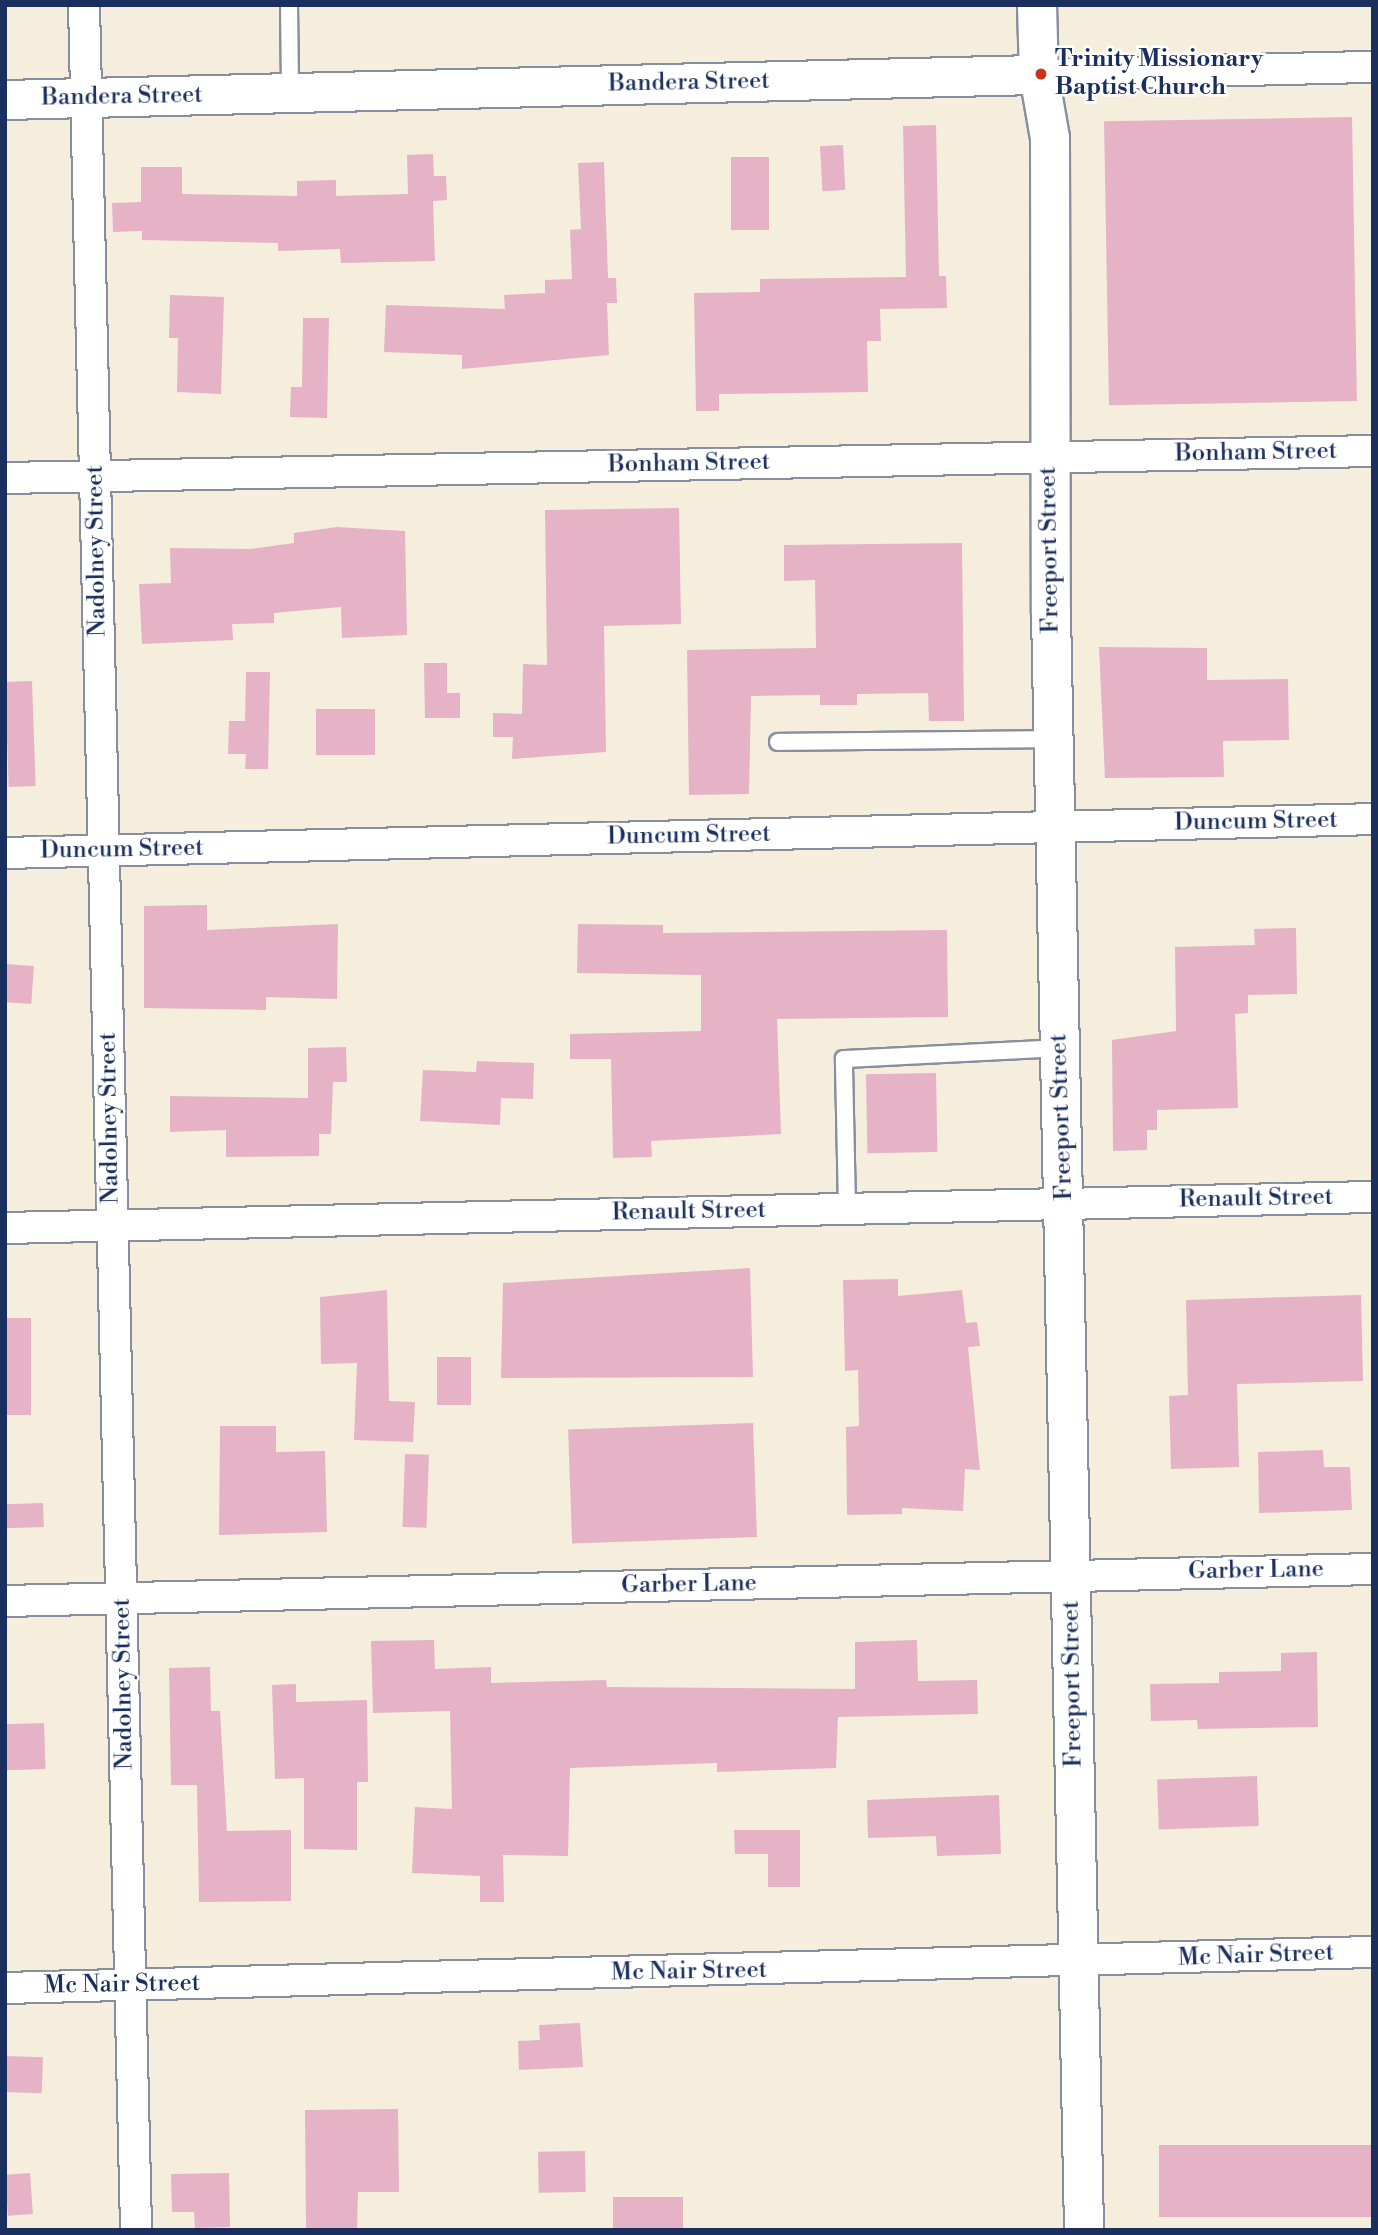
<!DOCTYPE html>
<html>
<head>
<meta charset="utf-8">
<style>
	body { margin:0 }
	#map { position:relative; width:1378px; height:2235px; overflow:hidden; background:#f5eedd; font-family:"Libre Bodoni",serif }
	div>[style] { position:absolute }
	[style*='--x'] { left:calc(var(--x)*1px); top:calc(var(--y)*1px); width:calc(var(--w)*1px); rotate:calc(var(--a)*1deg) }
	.building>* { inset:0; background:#e5b3c5; transform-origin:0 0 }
	.roads { filter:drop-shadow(2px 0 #888e9e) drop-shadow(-2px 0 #888e9e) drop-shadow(0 2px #888e9e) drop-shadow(0 -2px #888e9e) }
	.service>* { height:16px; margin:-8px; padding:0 8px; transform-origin:8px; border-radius:8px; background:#fff }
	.minor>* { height:30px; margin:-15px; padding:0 15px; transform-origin:15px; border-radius:15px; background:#fff }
	.tertiary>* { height:38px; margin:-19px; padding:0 19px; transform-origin:19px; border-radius:19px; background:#fff }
	.secondary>* { height:38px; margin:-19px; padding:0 19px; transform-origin:19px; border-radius:19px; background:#fff }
	.dots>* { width:19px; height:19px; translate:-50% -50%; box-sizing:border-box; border:4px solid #fff; border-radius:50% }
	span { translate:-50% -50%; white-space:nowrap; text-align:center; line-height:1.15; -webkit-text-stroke:5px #fff; paint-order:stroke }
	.poi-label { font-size:24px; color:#1b2f5e; font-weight:700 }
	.left { translate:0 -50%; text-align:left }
	.street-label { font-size:24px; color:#1b2f5e }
	.frame { position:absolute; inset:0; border:7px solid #1b2f5e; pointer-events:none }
</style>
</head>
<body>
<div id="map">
	<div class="building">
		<i style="left:1352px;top:117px;width:284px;height:248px;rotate:89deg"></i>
		<i style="clip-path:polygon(936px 125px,939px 276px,946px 276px,947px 308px,880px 309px,881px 341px,867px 341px,868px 392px,719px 394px,719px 411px,696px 411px,694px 293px,760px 292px,760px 279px,906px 277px,903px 126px)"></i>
		<i style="left:843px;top:145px;width:45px;height:23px;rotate:87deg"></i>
		<i style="clip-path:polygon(433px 154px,434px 176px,446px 176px,447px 200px,433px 201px,435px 261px,341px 263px,340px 249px,278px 251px,278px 243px,142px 240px,142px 231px,113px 232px,112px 203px,141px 202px,141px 167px,182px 167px,182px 194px,297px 196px,297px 181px,336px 180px,336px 196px,408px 194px,407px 155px)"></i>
		<i style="left:731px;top:157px;width:38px;height:73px"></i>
		<i style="clip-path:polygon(604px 162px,608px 278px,616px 278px,617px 303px,607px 303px,609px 355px,462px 369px,462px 355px,384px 352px,386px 305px,505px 309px,504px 295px,545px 293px,545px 280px,572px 279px,570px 230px,581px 229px,578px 163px)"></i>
		<i style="clip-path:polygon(170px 295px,224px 297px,221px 394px,177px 392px,178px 338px,169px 338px)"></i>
		<i style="clip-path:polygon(303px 318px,329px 318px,327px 418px,290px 417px,291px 387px,302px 387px)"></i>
		<i style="clip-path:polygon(679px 508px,681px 624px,604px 626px,606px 752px,512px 759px,513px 737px,493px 737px,493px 713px,522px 714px,523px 664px,547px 665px,545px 510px)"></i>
		<i style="clip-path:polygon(337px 527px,405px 531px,407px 635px,342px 638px,341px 607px,274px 613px,274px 623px,232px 624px,233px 640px,142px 644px,139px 584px,171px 583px,170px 548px,251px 549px,294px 543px,294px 533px)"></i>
		<i style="clip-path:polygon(962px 543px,964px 721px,929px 721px,928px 693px,857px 694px,857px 705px,820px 705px,820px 695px,751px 696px,749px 794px,689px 795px,687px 650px,816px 648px,815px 580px,784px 581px,784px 545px)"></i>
		<i style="clip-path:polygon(1099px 647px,1207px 648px,1207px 680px,1288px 679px,1289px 740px,1223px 741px,1224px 777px,1105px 778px)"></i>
		<i style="clip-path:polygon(424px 663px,447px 663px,447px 693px,460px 693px,460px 718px,425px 718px)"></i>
		<i style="clip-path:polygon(246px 672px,270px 672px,268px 769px,245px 769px,246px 754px,228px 754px,229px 721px,245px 721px)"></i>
		<i style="left:32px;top:681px;width:105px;height:27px;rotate:88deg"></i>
		<i style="left:375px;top:709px;width:46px;height:59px;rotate:90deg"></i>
		<i style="clip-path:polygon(207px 905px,207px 930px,338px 924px,337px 999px,266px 997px,266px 1010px,144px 1008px,144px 906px)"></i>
		<i style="clip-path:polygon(578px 924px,663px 925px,663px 933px,947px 930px,948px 1017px,777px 1019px,781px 1134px,651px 1141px,652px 1157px,613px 1158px,611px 1059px,570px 1059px,570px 1034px,701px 1031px,701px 975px,577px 973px)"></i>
		<i style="clip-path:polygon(1296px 928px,1297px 994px,1248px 995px,1248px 1013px,1235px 1014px,1238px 1108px,1157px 1110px,1157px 1130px,1147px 1130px,1147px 1150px,1113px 1151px,1112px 1040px,1176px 1031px,1175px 947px,1255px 945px,1254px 929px)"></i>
		<i style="left:5px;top:964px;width:29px;height:38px;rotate:4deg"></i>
		<i style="clip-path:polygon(346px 1047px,347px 1082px,333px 1082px,331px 1134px,319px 1134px,319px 1156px,226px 1157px,226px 1130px,170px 1132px,170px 1096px,308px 1098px,308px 1048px)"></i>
		<i style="clip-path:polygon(477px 1061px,534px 1063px,533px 1099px,501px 1098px,500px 1125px,420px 1121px,423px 1070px,476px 1072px)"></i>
		<i style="left:936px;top:1073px;width:79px;height:70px;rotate:89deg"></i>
		<i style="clip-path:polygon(750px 1268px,753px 1377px,501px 1378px,503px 1283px)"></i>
		<i style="clip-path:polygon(898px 1279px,898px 1296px,962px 1290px,966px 1323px,977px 1322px,980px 1346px,968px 1347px,980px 1470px,965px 1469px,963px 1511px,902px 1508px,902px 1514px,847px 1515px,846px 1427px,859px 1426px,858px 1370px,845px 1371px,843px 1280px)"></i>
		<i style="clip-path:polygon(387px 1290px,389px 1401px,415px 1402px,413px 1442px,354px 1440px,357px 1363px,321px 1364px,320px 1297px)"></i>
		<i style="clip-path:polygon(1361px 1295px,1363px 1381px,1237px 1384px,1239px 1467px,1171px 1469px,1169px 1396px,1188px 1395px,1186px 1300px)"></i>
		<i style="left:5px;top:1318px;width:26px;height:97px"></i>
		<i style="left:437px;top:1357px;width:34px;height:48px"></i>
		<i style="left:753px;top:1423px;width:114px;height:185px;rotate:88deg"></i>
		<i style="clip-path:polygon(220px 1426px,276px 1426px,276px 1452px,325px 1451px,327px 1532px,219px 1535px)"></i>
		<i style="clip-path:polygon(1323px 1450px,1324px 1467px,1350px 1467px,1352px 1510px,1259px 1513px,1258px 1452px)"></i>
		<i style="left:405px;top:1454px;width:24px;height:73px;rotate:2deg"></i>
		<i style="left:43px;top:1503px;width:24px;height:38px;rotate:88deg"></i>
		<i style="clip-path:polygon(434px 1640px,435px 1669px,491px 1667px,491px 1683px,606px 1680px,607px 1687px,855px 1689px,855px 1642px,917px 1640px,918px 1681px,977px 1680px,978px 1714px,838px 1717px,836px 1768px,717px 1772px,717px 1763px,570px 1768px,568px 1856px,503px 1855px,504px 1902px,480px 1902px,480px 1876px,412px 1873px,415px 1807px,452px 1809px,450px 1711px,373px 1713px,371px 1641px)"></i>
		<i style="clip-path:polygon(1317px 1652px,1318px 1727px,1198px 1729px,1197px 1720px,1151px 1721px,1150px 1684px,1219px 1683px,1219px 1672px,1281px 1671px,1281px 1653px)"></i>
		<i style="clip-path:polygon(210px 1667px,211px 1711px,220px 1711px,227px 1831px,291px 1830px,291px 1901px,199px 1902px,197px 1785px,171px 1785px,169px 1668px)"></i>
		<i style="clip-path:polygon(296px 1684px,296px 1702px,367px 1700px,368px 1782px,357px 1782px,357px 1850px,304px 1849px,304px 1778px,275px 1779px,272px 1685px)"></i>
		<i style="left:44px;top:1723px;width:46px;height:39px;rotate:88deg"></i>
		<i style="left:1257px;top:1776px;width:50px;height:100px;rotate:88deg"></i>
		<i style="clip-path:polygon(999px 1795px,1001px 1854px,937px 1856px,936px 1836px,868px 1838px,867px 1800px)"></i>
		<i style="clip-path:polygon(734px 1830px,800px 1830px,800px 1887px,768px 1887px,768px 1854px,735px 1854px)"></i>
		<i style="clip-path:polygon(580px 2023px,583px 2067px,519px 2070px,518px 2041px,540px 2040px,539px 2025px)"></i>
		<i style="left:5px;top:2056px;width:38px;height:36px;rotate:2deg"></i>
		<i style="clip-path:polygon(398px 2109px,399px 2192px,358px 2192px,357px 2230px,306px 2230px,305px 2110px)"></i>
		<i style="left:1373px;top:2145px;width:72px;height:214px;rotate:90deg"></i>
		<i style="left:585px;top:2151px;width:41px;height:47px;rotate:89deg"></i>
		<i style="left:30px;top:2173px;width:41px;height:25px;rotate:86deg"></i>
		<i style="clip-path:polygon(229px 2173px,230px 2227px,195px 2228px,194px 2212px,172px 2212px,171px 2174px)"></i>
		<i style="left:683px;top:2197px;width:33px;height:70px;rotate:90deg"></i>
	</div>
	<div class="roads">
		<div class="service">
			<i style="--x:289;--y:5;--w:88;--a:89.3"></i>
			<i style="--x:778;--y:742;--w:275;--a:-0.6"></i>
			<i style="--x:847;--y:1208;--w:149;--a:-91.2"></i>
			<i style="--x:844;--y:1059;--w:215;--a:-2.9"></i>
		</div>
		<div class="minor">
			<i style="--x:84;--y:5;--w:2226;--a:88.66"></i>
			<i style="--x:1039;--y:75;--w:334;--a:-1.4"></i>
			<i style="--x:5;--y:478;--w:1368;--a:-1.13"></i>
			<i style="--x:5;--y:853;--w:1368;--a:-1.42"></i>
			<i style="--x:5;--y:1228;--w:1368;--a:-1.3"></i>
			<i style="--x:5;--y:1601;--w:1368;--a:-1.34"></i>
			<i style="--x:5;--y:1988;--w:1368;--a:-1.51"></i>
		</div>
		<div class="tertiary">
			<i style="--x:5;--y:100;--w:1034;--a:-1.39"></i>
		</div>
		<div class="secondary">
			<i style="--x:1037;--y:5;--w:70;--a:88.4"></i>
			<i style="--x:1039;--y:75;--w:64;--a:80.1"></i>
			<i style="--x:1050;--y:138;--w:475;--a:89.9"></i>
			<i style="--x:1051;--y:613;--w:1617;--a:88.83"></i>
		</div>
	</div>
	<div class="dots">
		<i style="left:1041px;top:74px;background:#c8321e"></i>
	</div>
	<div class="poi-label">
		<span class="left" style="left:1055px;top:74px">Trinity Missionary<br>Baptist Church</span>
	</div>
	<div class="street-label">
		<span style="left:689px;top:83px;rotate:-1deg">Bandera Street</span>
		<span style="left:122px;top:97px;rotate:-1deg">Bandera Street</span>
		<span style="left:1256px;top:453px;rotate:-1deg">Bonham Street</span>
		<span style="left:689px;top:464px;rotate:-1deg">Bonham Street</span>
		<span style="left:1050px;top:550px;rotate:-91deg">Freeport Street</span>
		<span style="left:97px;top:551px;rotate:-91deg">Nadolney Street</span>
		<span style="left:1256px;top:822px;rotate:-1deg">Duncum Street</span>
		<span style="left:689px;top:836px;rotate:-1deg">Duncum Street</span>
		<span style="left:122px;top:850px;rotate:-1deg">Duncum Street</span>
		<span style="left:1062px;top:1117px;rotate:-92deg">Freeport Street</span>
		<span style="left:110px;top:1118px;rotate:-91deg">Nadolney Street</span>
		<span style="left:1256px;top:1199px;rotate:-1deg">Renault Street</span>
		<span style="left:689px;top:1212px;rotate:-1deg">Renault Street</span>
		<span style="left:1256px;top:1571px;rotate:-1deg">Garber Lane</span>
		<span style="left:689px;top:1585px;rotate:-1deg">Garber Lane</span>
		<span style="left:124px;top:1684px;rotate:-91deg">Nadolney Street</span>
		<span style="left:1073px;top:1684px;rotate:-91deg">Freeport Street</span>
		<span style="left:1256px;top:1956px;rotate:-2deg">Mc Nair Street</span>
		<span style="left:689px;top:1972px;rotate:-1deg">Mc Nair Street</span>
		<span style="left:122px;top:1985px;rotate:-1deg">Mc Nair Street</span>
	</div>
	<div class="frame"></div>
</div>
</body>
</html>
